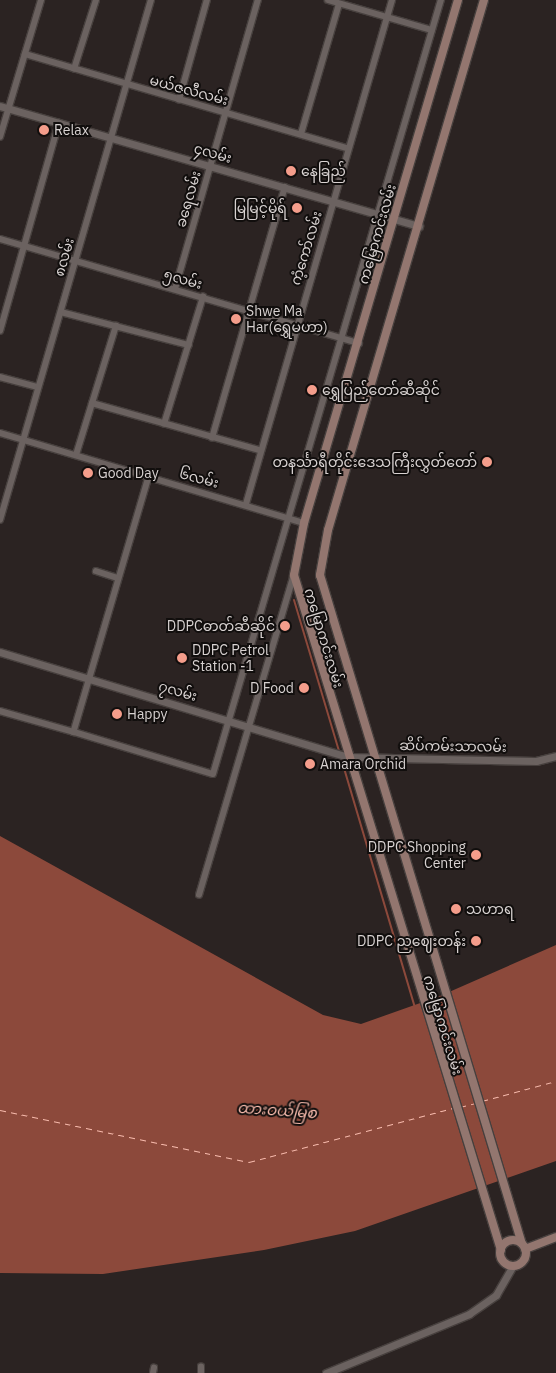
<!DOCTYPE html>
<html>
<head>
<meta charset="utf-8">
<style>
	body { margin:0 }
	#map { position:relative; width:556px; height:1373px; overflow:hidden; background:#2b2322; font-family:"IBM Plex Sans","Noto Sans Myanmar",sans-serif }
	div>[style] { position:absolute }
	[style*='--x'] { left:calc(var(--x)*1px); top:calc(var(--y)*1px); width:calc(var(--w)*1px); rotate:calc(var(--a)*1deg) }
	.water>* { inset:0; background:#8c493b }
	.stream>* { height:2px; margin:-1px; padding:0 1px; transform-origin:1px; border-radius:1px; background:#8c493b }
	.ferry>* { height:1px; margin-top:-0.5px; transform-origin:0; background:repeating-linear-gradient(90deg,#f8bbad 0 6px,transparent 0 11px) }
	.roads { filter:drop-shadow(1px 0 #47403e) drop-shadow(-1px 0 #47403e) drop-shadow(0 1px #47403e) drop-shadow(0 -1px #47403e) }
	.minor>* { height:5.5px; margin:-2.75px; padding:0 2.75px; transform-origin:2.75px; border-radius:2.75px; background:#6b6260 }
	.tertiary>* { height:7px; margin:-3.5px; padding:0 3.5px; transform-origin:3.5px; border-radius:3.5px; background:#6b6260 }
	.secondary>* { height:8px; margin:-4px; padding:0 4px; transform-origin:4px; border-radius:4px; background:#93766f }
	.secondary>.ring { margin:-4px; padding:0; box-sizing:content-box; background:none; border:8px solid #93766f; border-radius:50% }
	.dots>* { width:14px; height:14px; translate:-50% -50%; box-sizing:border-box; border:2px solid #110e0d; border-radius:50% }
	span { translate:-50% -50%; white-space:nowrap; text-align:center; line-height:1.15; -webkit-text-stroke:4px #110e0d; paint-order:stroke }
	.street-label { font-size:14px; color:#d8d2d1 }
	.poi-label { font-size:14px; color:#d8d2d1 }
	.left { translate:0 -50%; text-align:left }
	.right { translate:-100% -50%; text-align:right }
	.water-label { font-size:15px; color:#f8bbad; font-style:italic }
</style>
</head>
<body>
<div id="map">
	<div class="water">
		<i style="clip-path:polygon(0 836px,323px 1015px,361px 1024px,440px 996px,556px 945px,556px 1161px,355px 1231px,264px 1250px,103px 1274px,0 1273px)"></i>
	</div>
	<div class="stream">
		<i style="--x:294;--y:600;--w:158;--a:73.4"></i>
		<i style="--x:341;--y:758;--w:258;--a:73.5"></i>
	</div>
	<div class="ferry">
		<i style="--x:482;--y:1101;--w:77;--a:-15.1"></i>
		<i style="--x:460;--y:1107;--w:16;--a:-14"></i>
		<i style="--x:0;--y:1110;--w:254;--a:11.8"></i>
		<i style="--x:249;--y:1162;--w:212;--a:-14.8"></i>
	</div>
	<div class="roads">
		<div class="minor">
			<i style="--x:328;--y:0;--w:108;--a:16.1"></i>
			<i style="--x:25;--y:54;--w:335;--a:16.3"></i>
			<i style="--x:74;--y:69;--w:72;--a:-72.3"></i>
			<i style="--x:179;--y:100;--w:104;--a:-74.4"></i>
			<i style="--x:301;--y:134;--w:135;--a:-73.7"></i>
			<i style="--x:0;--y:137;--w:143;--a:-73.3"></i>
			<i style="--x:0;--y:239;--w:374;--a:16.2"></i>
			<i style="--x:175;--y:289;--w:301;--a:-74"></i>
			<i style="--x:61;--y:312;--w:132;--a:14.5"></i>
			<i style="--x:0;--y:331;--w:216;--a:-74.2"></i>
			<i style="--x:0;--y:377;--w:39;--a:15"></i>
			<i style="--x:92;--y:403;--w:173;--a:15.7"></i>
			<i style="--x:164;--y:424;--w:133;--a:-72.9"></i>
			<i style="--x:0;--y:433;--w:317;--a:16.5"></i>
			<i style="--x:212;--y:438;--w:261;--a:-73.8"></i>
			<i style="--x:76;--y:455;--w:135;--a:-72.8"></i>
			<i style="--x:149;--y:477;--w:266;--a:106.4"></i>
			<i style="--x:74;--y:732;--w:145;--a:16.8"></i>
			<i style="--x:213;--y:774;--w:807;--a:-73.59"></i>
			<i style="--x:246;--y:504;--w:525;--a:-73.84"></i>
			<i style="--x:0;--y:520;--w:541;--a:-73.81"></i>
			<i style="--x:96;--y:571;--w:22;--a:18"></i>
			<i style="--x:0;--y:711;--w:77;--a:15.8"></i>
			<i style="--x:199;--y:895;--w:334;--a:-73.5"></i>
			<i style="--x:153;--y:1373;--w:5;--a:-79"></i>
			<i style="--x:201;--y:1373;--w:6;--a:-90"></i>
		</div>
		<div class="tertiary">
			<i style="--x:0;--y:106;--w:436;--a:16"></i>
			<i style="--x:0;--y:652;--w:363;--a:16.8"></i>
			<i style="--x:348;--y:757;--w:188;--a:1.2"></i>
			<i style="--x:536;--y:761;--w:21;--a:-14"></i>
			<i style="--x:326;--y:1373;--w:155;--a:-22.4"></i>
			<i style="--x:469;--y:1314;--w:33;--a:-35"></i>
			<i style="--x:496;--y:1295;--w:34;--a:-60"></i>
		</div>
		<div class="secondary">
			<i style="--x:458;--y:0;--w:545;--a:106.41"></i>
			<i style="--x:304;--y:523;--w:53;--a:100.9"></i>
			<i style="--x:294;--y:575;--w:706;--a:72.95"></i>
			<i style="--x:484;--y:0;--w:552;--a:106.4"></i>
			<i style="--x:328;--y:530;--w:46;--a:100.1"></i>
			<i style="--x:320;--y:575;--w:699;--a:73.2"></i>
			<i class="ring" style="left:500px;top:1240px;width:18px;height:18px"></i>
			<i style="--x:525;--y:1249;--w:33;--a:-21"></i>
		</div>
	</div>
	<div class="dots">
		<i style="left:44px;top:130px;background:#f49d8b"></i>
		<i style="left:291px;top:171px;background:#f49d8b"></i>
		<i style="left:297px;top:208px;background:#f49d8b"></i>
		<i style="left:236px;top:319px;background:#f49d8b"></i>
		<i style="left:312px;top:390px;background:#f49d8b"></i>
		<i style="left:487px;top:462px;background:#f49d8b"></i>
		<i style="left:88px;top:473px;background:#f49d8b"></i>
		<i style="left:285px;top:626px;background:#f49d8b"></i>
		<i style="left:182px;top:658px;background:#f49d8b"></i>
		<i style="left:304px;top:688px;background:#f49d8b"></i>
		<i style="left:117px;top:714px;background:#f49d8b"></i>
		<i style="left:310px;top:764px;background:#f49d8b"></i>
		<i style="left:476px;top:855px;background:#f49d8b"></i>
		<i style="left:456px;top:909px;background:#f49d8b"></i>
		<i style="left:476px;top:941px;background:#f49d8b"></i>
	</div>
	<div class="street-label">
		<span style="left:189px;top:90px;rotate:15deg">မယ်ဇလီလမ်း</span>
		<span style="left:213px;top:153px;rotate:16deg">၄လမ်း</span>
		<span style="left:188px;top:199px;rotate:-74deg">ခရေလမ်း</span>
		<span style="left:377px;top:234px;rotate:-74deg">ကမြောကင်းလမ်း</span>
		<span style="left:306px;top:248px;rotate:-73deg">ကံ့ကော်လမ်း</span>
		<span style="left:64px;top:257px;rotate:-74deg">၈လမ်း</span>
		<span style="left:183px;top:279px;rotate:16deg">၅လမ်း</span>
		<span style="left:199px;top:478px;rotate:15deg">၆လမ်း</span>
		<span style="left:324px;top:638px;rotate:73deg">ကမြောကင်းလမ်း</span>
		<span style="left:178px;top:691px;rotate:16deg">၇လမ်း</span>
		<span style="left:453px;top:746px;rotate:1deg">ဆိပ်ကမ်းသာလမ်း</span>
		<span style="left:443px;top:1025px;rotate:73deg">ကမြောကင်းလမ်း</span>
	</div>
	<div class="poi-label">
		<span class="left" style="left:54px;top:130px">Relax</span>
		<span class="left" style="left:301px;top:171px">နေခြည်</span>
		<span class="right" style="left:287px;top:208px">မြမြင့်မိုရ်</span>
		<span class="left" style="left:246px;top:319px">Shwe Ma<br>Har(‌‌ရွှေမဟာ)</span>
		<span class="left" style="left:322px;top:390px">ရွှေပြည်တော်ဆီဆိုင်</span>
		<span class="right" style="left:477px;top:462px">တနင်္သာရီတိုင်းဒေသကြီးလွှတ်တော်</span>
		<span class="left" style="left:98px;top:473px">Good Day</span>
		<span class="right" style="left:275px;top:626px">DDPCဓာတ်ဆီဆိုင်</span>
		<span class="left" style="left:192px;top:658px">DDPC Petrol<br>Station -1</span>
		<span class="right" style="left:294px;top:688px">D Food</span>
		<span class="left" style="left:127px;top:714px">Happy</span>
		<span class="left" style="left:320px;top:764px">Amara Orchid</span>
		<span class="right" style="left:466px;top:855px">DDPC Shopping<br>Center</span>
		<span class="left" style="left:466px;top:909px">သဟာရ</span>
		<span class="right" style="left:466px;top:941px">DDPC ညဈေးတန်း</span>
	</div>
	<div class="water-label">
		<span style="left:277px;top:1110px;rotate:4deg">ထားဝယ်မြစ</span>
	</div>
</div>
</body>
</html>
